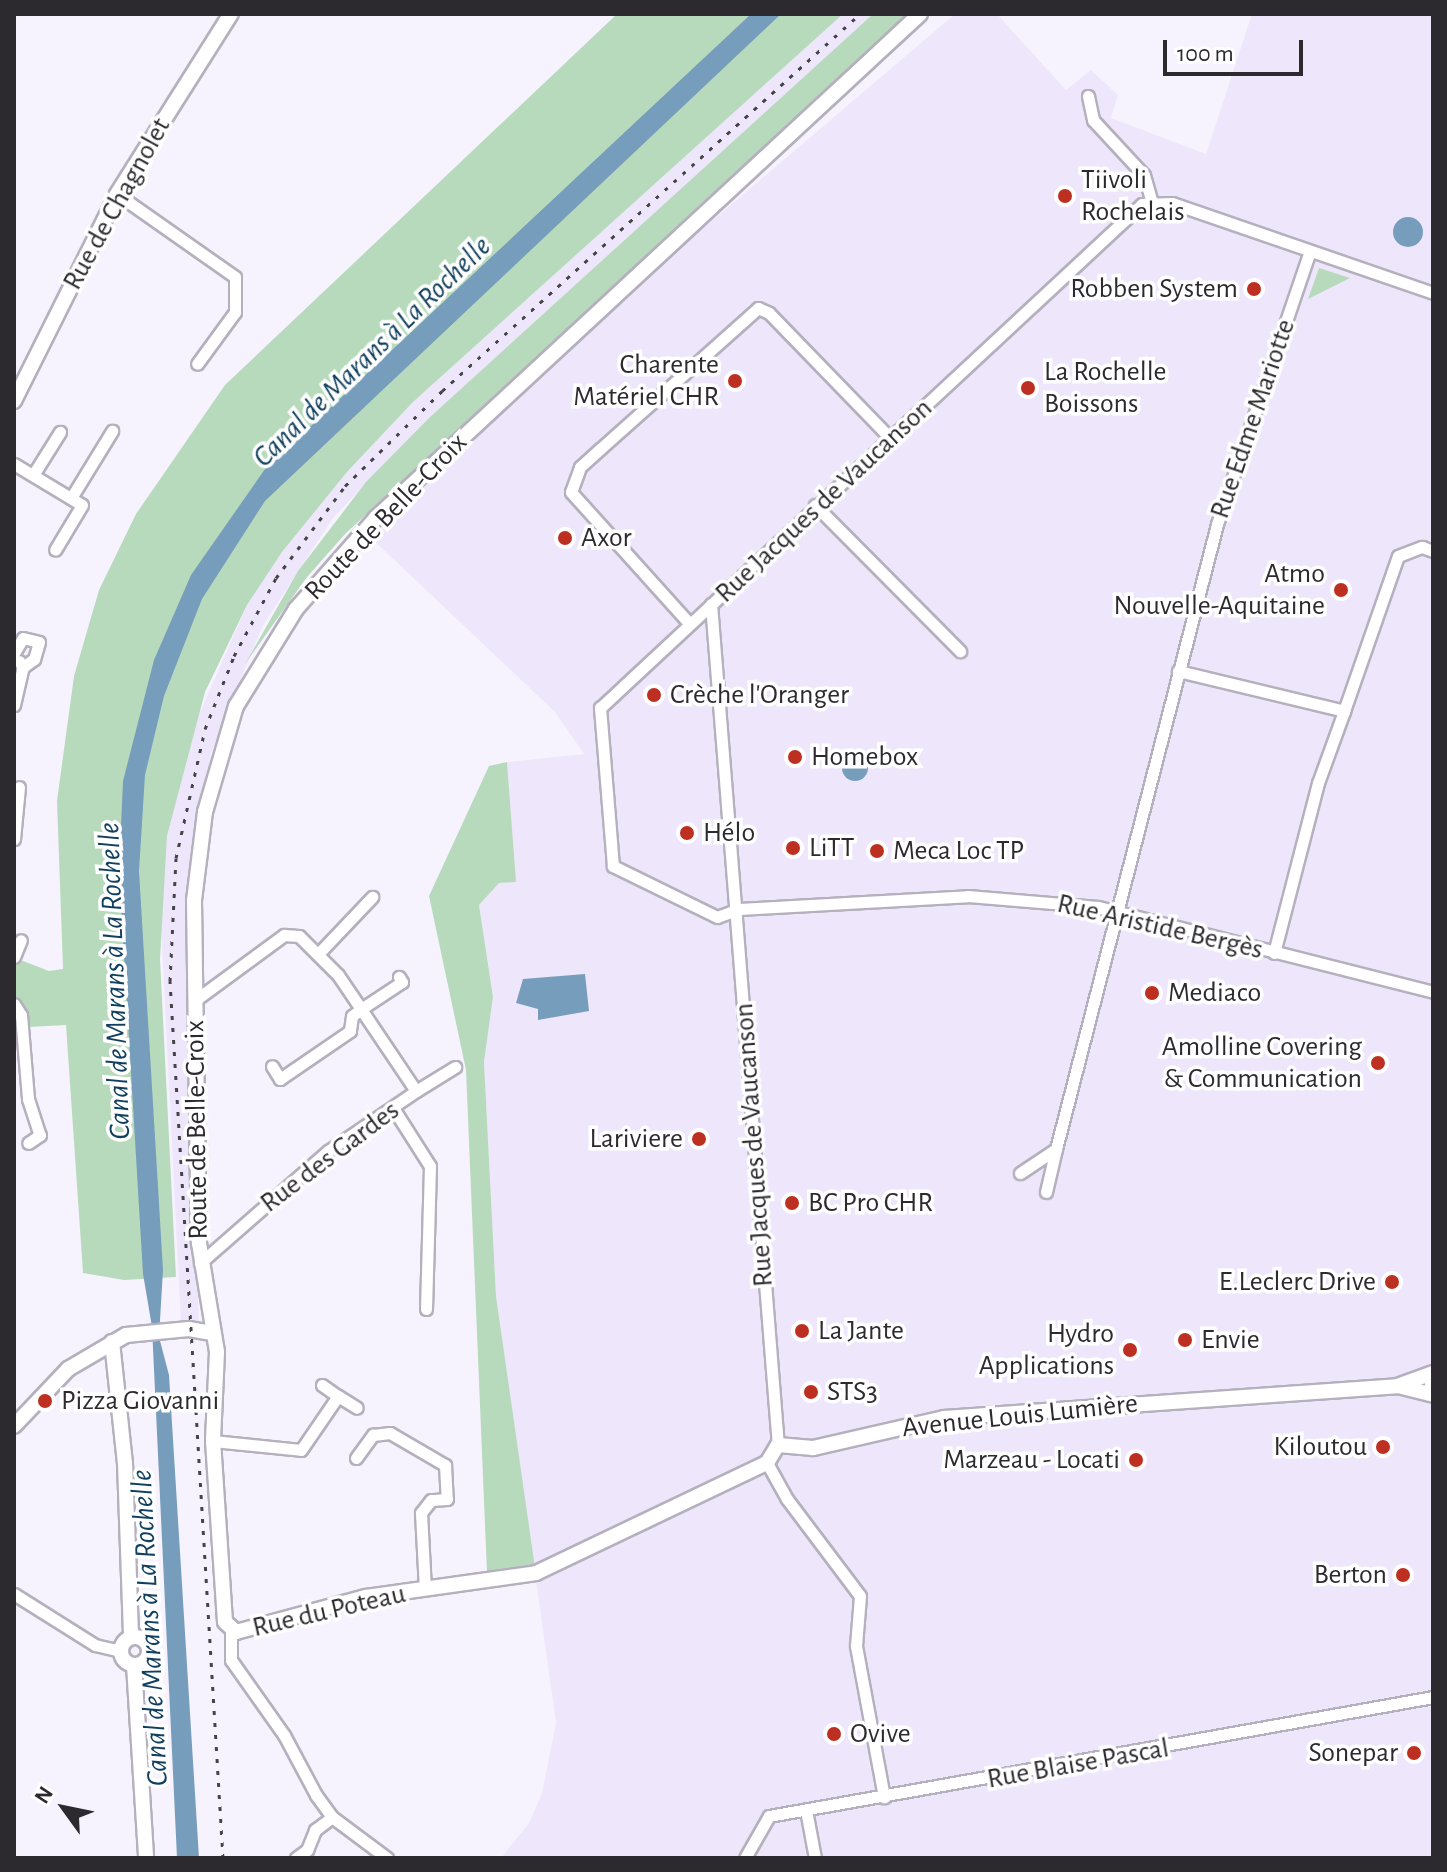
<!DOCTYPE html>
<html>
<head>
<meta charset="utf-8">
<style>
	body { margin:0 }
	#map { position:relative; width:1447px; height:1872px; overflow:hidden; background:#f7f3fe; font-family:"Alegreya Sans",sans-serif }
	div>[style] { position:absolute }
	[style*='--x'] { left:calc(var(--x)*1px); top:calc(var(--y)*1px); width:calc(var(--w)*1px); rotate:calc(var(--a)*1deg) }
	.built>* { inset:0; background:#eee7fb }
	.green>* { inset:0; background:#b8dabc }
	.water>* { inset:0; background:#779dbc }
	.round { border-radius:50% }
	.roads { filter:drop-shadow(2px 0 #b5b0bd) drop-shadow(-2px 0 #b5b0bd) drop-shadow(0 2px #b5b0bd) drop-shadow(0 -2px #b5b0bd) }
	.minor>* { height:11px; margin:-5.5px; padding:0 5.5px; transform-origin:5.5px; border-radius:5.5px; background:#fff }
	.tertiary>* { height:14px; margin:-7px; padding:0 7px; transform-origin:7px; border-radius:7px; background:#fff }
	.tertiary>.ring { margin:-7px; padding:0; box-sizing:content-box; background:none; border:14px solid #fff; border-radius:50% }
	.secondary>* { height:16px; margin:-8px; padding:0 8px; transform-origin:8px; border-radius:8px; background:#fff }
	.rail>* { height:3px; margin-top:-1.5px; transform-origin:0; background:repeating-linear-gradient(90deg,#46444a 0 4px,transparent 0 12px) }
	.dots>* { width:22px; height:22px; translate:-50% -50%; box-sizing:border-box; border:4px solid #fff; border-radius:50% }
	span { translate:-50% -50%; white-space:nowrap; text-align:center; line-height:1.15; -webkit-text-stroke:7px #fff; paint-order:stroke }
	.poi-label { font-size:28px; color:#2c2a2f }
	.left { translate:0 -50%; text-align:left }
	.right { translate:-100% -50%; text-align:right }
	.street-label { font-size:28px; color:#2c2a2f }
	.water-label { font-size:30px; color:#103f5f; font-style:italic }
	.frame { position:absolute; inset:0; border:16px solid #2c2a2f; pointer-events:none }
	.north { position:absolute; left:24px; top:1768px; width:80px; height:80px; -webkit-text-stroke:6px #fff; paint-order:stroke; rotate:303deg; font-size:22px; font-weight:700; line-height:32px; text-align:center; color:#2c2a2f }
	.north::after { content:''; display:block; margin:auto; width:28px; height:36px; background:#2c2a2f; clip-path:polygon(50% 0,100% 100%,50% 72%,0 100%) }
	.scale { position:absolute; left:1163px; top:40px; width:140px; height:36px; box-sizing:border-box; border:4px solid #2c2a2f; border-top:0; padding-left:10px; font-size:24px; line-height:28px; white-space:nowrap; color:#2c2a2f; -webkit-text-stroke:6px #fff; paint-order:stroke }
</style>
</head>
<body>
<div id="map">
	<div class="built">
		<i style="clip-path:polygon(843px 14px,873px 14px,430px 417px,333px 518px,262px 627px,211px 753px,186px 900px,199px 1324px,181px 1325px,160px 905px,167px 836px,190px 735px,247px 605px,282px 552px,347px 472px,413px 402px)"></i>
		<i style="clip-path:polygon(955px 14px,997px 14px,1066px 90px,1091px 70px,1118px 95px,1111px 118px,1206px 154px,1252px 14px,1433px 14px,1433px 1858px,501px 1858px,529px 1823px,542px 1793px,556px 1723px,496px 1296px,484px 1062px,493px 997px,479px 905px,499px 883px,515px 881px,507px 762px,584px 754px,555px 712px,369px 536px,686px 243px)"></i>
	</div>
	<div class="green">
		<i style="clip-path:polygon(617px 14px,843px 14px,413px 402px,347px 472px,282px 552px,247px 605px,205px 692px,167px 836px,160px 959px,176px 1277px,124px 1280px,83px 1273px,66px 1025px,29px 1027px,26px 1009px,14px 997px,14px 969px,18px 959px,49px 971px,63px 969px,57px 801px,74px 676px,99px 590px,136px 514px,225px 385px)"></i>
		<i style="clip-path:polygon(873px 14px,912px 14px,346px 533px,307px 577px,245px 664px,298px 571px,366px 482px,430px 417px)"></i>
		<i style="clip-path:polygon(1319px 268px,1350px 278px,1308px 299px)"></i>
		<i style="clip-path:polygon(507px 762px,516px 882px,499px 883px,479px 905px,493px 997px,484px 1062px,496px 1296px,535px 1568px,487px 1573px,466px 1070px,429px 896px,489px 766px)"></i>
	</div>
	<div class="water">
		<i style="clip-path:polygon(751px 14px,781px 14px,265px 501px,202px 599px,164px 696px,145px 775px,139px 871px,163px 1270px,159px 1337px,169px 1375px,199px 1858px,177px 1858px,152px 1327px,143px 1274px,119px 871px,123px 781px,154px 660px,191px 575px,265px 469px)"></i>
		<i class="round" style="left:1393px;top:217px;width:30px;height:30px"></i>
		<i class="round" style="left:842px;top:755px;width:26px;height:26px"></i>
		<i style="clip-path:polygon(585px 974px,589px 1011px,538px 1020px,538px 1009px,516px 1003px,523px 979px)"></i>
	</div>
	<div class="roads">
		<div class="minor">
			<i style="--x:1088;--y:96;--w:25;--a:78"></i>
			<i style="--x:1093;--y:120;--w:75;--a:47.2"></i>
			<i style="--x:1144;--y:175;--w:26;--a:74"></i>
			<i style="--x:117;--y:194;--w:144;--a:35.1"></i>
			<i style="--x:235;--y:277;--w:35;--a:90"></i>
			<i style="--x:235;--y:312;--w:64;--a:126.2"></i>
			<i style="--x:14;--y:464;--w:79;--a:31.1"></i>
			<i style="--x:82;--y:505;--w:52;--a:121"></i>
			<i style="--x:33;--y:475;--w:51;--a:-57.9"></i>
			<i style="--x:71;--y:498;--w:79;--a:-58.5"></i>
			<i style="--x:815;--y:505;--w:206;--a:45.2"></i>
			<i style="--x:711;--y:604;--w:844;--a:85.45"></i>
			<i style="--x:688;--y:622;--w:175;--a:-132"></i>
			<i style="--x:571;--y:492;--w:27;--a:-70"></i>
			<i style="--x:580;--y:467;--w:27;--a:-42"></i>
			<i style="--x:600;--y:449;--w:212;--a:-41.7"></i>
			<i style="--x:758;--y:308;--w:12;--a:24"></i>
			<i style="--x:769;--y:313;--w:173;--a:45.9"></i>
			<i style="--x:14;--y:653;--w:17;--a:-59"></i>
			<i style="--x:23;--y:638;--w:16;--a:14"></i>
			<i style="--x:39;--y:642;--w:18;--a:106"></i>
			<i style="--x:34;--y:659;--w:14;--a:144"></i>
			<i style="--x:1178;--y:671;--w:171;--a:13.5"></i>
			<i style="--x:1344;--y:711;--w:164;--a:-70.8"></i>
			<i style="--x:1398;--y:556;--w:26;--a:-21"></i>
			<i style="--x:1422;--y:547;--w:12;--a:20"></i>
			<i style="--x:14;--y:705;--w:39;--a:-77"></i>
			<i style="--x:23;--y:667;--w:7;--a:-124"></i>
			<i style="--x:14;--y:839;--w:52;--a:-84.5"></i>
			<i style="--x:739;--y:909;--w:23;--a:160"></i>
			<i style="--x:717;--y:917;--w:116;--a:-153.9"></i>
			<i style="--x:613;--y:866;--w:159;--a:-94.7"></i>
			<i style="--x:600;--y:708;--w:740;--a:-42.92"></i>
			<i style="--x:1142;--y:204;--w:30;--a:-2"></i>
			<i style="--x:1172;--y:203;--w:276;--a:19"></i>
			<i style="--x:739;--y:909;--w:229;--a:-3.2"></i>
			<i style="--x:968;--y:896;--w:130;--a:4.8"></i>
			<i style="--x:1098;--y:907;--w:346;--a:14.2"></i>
			<i style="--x:1274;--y:953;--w:176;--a:-75.5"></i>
			<i style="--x:1318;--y:783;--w:77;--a:-70.1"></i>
			<i style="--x:318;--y:954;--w:79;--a:-46.5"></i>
			<i style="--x:14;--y:957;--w:18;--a:-68"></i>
			<i style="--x:194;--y:1001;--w:112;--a:-36.3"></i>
			<i style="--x:284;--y:935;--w:15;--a:4"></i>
			<i style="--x:299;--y:936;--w:55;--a:45"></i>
			<i style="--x:338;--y:975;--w:41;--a:55.9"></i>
			<i style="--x:361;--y:1009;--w:11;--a:142"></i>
			<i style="--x:352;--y:1016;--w:15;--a:98"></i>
			<i style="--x:350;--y:1031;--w:85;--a:145.6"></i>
			<i style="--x:280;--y:1079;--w:15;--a:-122"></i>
			<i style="--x:14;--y:1004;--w:13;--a:58"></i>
			<i style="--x:21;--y:1015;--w:84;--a:85.2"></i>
			<i style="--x:28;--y:1099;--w:38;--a:72"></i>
			<i style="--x:40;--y:1135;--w:14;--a:146"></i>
			<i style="--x:416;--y:1091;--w:46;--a:-31.6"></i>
			<i style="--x:393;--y:1108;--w:69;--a:57.5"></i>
			<i style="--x:430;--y:1166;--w:143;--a:91.6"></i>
			<i style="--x:1020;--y:1173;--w:43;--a:-33.7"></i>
			<i style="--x:1056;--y:1149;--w:645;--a:-75.55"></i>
			<i style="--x:1217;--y:524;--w:285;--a:-71.2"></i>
			<i style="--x:1046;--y:1192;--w:44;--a:-76.9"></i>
			<i style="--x:200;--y:1263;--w:170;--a:-41.2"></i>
			<i style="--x:328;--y:1151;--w:107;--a:-34.3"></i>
			<i style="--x:416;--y:1091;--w:99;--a:-123.9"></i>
			<i style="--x:361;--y:1009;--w:49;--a:-33.4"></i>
			<i style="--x:402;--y:982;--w:6;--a:-121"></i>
			<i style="--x:322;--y:1385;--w:19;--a:35"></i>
			<i style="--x:213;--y:1441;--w:88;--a:5.8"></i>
			<i style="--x:301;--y:1450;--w:65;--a:-55.6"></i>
			<i style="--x:338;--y:1396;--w:22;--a:32"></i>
			<i style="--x:356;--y:1458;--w:29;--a:-54"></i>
			<i style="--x:373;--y:1435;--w:17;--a:-7"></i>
			<i style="--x:390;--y:1433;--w:64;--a:30.2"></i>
			<i style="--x:445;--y:1465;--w:34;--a:87"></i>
			<i style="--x:447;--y:1499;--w:16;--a:176"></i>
			<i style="--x:431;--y:1500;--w:16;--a:128"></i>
			<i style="--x:421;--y:1513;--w:76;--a:87"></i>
			<i style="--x:767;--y:1463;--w:41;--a:60.9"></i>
			<i style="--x:787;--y:1499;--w:121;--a:53"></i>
			<i style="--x:860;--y:1596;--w:50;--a:94.6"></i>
			<i style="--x:856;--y:1646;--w:154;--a:79.5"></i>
			<i style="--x:14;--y:1594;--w:96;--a:32.2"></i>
			<i style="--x:95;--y:1645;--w:27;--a:13"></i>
			<i style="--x:231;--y:1631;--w:29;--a:90"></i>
			<i style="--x:231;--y:1660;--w:92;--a:54.8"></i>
			<i style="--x:284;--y:1735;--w:68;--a:61.9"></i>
			<i style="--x:316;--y:1795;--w:27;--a:54"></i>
			<i style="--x:332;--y:1817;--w:69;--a:36.7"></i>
			<i style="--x:806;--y:1810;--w:49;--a:79.4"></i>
			<i style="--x:296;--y:1858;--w:14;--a:-36"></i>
			<i style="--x:307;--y:1850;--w:22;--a:-68"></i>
			<i style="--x:315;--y:1830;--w:21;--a:-37"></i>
			<i style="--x:745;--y:1858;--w:48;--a:-60.3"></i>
			<i style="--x:769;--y:1816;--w:675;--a:-10.16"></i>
		</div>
		<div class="tertiary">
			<i style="--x:920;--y:14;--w:742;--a:137.19"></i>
			<i style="--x:376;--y:518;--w:121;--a:131.3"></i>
			<i style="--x:296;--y:609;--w:114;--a:121.7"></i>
			<i style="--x:236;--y:706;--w:110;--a:106.3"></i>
			<i style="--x:205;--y:812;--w:89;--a:97.1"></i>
			<i style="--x:194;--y:900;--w:343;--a:89.2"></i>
			<i style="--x:199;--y:1243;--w:110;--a:80.6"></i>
			<i style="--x:217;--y:1352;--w:89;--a:92.6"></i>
			<i style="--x:213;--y:1441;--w:181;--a:86.2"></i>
			<i style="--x:225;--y:1622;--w:15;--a:42"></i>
			<i style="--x:236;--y:1632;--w:135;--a:-15.1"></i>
			<i style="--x:366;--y:1597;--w:172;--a:-8"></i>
			<i style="--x:536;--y:1573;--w:256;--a:-25.5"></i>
			<i style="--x:767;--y:1463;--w:21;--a:-59"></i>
			<i style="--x:778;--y:1445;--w:35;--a:5"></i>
			<i style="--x:813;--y:1448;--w:134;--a:-12.9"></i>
			<i style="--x:944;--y:1418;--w:454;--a:-4"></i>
			<i style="--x:1397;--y:1386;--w:38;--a:-20"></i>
			<i style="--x:14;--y:401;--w:231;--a:-63.5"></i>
			<i style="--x:117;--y:194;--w:213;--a:-57.7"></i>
			<i style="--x:112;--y:1342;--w:122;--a:83.9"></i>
			<i style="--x:125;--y:1463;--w:174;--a:88"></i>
			<i style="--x:1398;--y:1386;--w:36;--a:14"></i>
			<i style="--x:14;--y:1426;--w:79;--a:-46.5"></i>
			<i style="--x:68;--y:1369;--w:67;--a:-30.4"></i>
			<i style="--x:126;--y:1335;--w:63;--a:-5.4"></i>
			<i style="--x:189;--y:1329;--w:23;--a:10"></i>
			<i class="ring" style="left:121px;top:1637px;width:14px;height:14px"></i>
			<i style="--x:134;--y:1665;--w:193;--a:86.4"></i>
		</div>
		<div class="secondary">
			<i style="--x:1433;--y:1377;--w:7;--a:90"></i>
		</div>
	</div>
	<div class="rail">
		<i style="--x:223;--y:1858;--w:879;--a:-93.46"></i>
		<i style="--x:170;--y:981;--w:123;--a:-87.2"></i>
		<i style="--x:176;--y:858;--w:132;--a:-77.3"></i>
		<i style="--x:205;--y:729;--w:79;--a:-68.3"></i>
		<i style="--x:234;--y:656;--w:89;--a:-61.7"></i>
		<i style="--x:276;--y:578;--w:115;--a:-53.1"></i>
		<i style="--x:345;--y:486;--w:136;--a:-44.4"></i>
		<i style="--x:442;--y:391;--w:563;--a:-42.05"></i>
	</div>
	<div class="dots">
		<i style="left:1065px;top:196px;background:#bd3021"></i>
		<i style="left:1254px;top:289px;background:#bd3021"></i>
		<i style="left:735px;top:381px;background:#bd3021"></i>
		<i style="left:1028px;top:388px;background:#bd3021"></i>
		<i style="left:565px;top:538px;background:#bd3021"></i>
		<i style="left:1341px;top:590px;background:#bd3021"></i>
		<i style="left:654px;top:695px;background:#bd3021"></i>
		<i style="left:795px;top:757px;background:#bd3021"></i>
		<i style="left:687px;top:833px;background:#bd3021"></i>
		<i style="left:793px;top:848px;background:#bd3021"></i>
		<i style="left:877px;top:851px;background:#bd3021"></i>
		<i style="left:1152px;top:993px;background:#bd3021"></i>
		<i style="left:1378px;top:1063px;background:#bd3021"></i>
		<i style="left:699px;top:1139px;background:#bd3021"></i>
		<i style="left:792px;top:1203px;background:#bd3021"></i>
		<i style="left:1392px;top:1282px;background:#bd3021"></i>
		<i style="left:802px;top:1331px;background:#bd3021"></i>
		<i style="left:1185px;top:1340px;background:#bd3021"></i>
		<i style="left:1130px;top:1350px;background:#bd3021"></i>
		<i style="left:811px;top:1392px;background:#bd3021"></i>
		<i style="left:45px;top:1401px;background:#bd3021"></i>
		<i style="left:1383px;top:1447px;background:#bd3021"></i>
		<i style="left:1136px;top:1460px;background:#bd3021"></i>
		<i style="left:1403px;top:1575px;background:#bd3021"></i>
		<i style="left:834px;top:1734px;background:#bd3021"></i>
		<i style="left:1414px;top:1753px;background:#bd3021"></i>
	</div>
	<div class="poi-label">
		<span class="left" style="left:1081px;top:196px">Tiivoli<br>Rochelais</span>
		<span class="right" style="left:1238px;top:289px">Robben System</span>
		<span class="right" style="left:719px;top:381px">Charente<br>Matériel CHR</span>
		<span class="left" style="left:1044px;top:388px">La Rochelle<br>Boissons</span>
		<span class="left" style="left:581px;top:538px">Axor</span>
		<span class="right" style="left:1325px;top:590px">Atmo<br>Nouvelle-Aquitaine</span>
		<span class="left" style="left:670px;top:695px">Crèche l'Oranger</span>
		<span class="left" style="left:811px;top:757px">Homebox</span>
		<span class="left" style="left:703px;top:833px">Hélo</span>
		<span class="left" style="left:809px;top:848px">LiTT</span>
		<span class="left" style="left:893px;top:851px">Meca Loc TP</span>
		<span class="left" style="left:1168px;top:993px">Mediaco</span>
		<span class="right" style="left:1362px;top:1063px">Amolline Covering<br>&amp; Communication</span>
		<span class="right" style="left:683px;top:1139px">Lariviere</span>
		<span class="left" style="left:808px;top:1203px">BC Pro CHR</span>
		<span class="right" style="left:1376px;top:1282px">E.Leclerc Drive</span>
		<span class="left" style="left:818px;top:1331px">La Jante</span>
		<span class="right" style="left:1114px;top:1350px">Hydro<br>Applications</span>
		<span class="left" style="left:1201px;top:1340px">Envie</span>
		<span class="left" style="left:827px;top:1392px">STS3</span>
		<span class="left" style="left:61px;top:1401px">Pizza Giovanni</span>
		<span class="right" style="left:1367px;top:1447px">Kiloutou</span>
		<span class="right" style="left:1120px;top:1460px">Marzeau - Locati</span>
		<span class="right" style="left:1387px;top:1575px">Berton</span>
		<span class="left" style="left:850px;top:1734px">Ovive</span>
		<span class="right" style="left:1398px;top:1753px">Sonepar</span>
	</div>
	<div class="street-label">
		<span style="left:117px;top:204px;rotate:-61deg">Rue de Chagnolet</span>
		<span style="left:1253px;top:419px;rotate:-71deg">Rue Edme Mariotte</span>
		<span style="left:824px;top:501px;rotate:-43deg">Rue Jacques de Vaucanson</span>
		<span style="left:386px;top:517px;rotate:-46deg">Route de Belle-Croix</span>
		<span style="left:1160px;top:927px;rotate:13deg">Rue Aristide Bergès</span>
		<span style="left:197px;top:1130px;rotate:-91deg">Route de Belle-Croix</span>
		<span style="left:754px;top:1145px;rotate:-94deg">Rue Jacques de Vaucanson</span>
		<span style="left:330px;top:1157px;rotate:-37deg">Rue des Gardes</span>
		<span style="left:1020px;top:1416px;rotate:-6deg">Avenue Louis Lumière</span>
		<span style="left:329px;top:1611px;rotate:-13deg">Rue du Poteau</span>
		<span style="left:1078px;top:1764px;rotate:-10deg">Rue Blaise Pascal</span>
	</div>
	<div class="water-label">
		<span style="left:372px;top:352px;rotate:-44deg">Canal de Marans à La Rochelle</span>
		<span style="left:115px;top:981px;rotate:-92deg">Canal de Marans à La Rochelle</span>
		<span style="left:150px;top:1628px;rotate:-93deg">Canal de Marans à La Rochelle</span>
	</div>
	<div class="frame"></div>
	<div class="north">N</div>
	<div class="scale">100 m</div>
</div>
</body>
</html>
